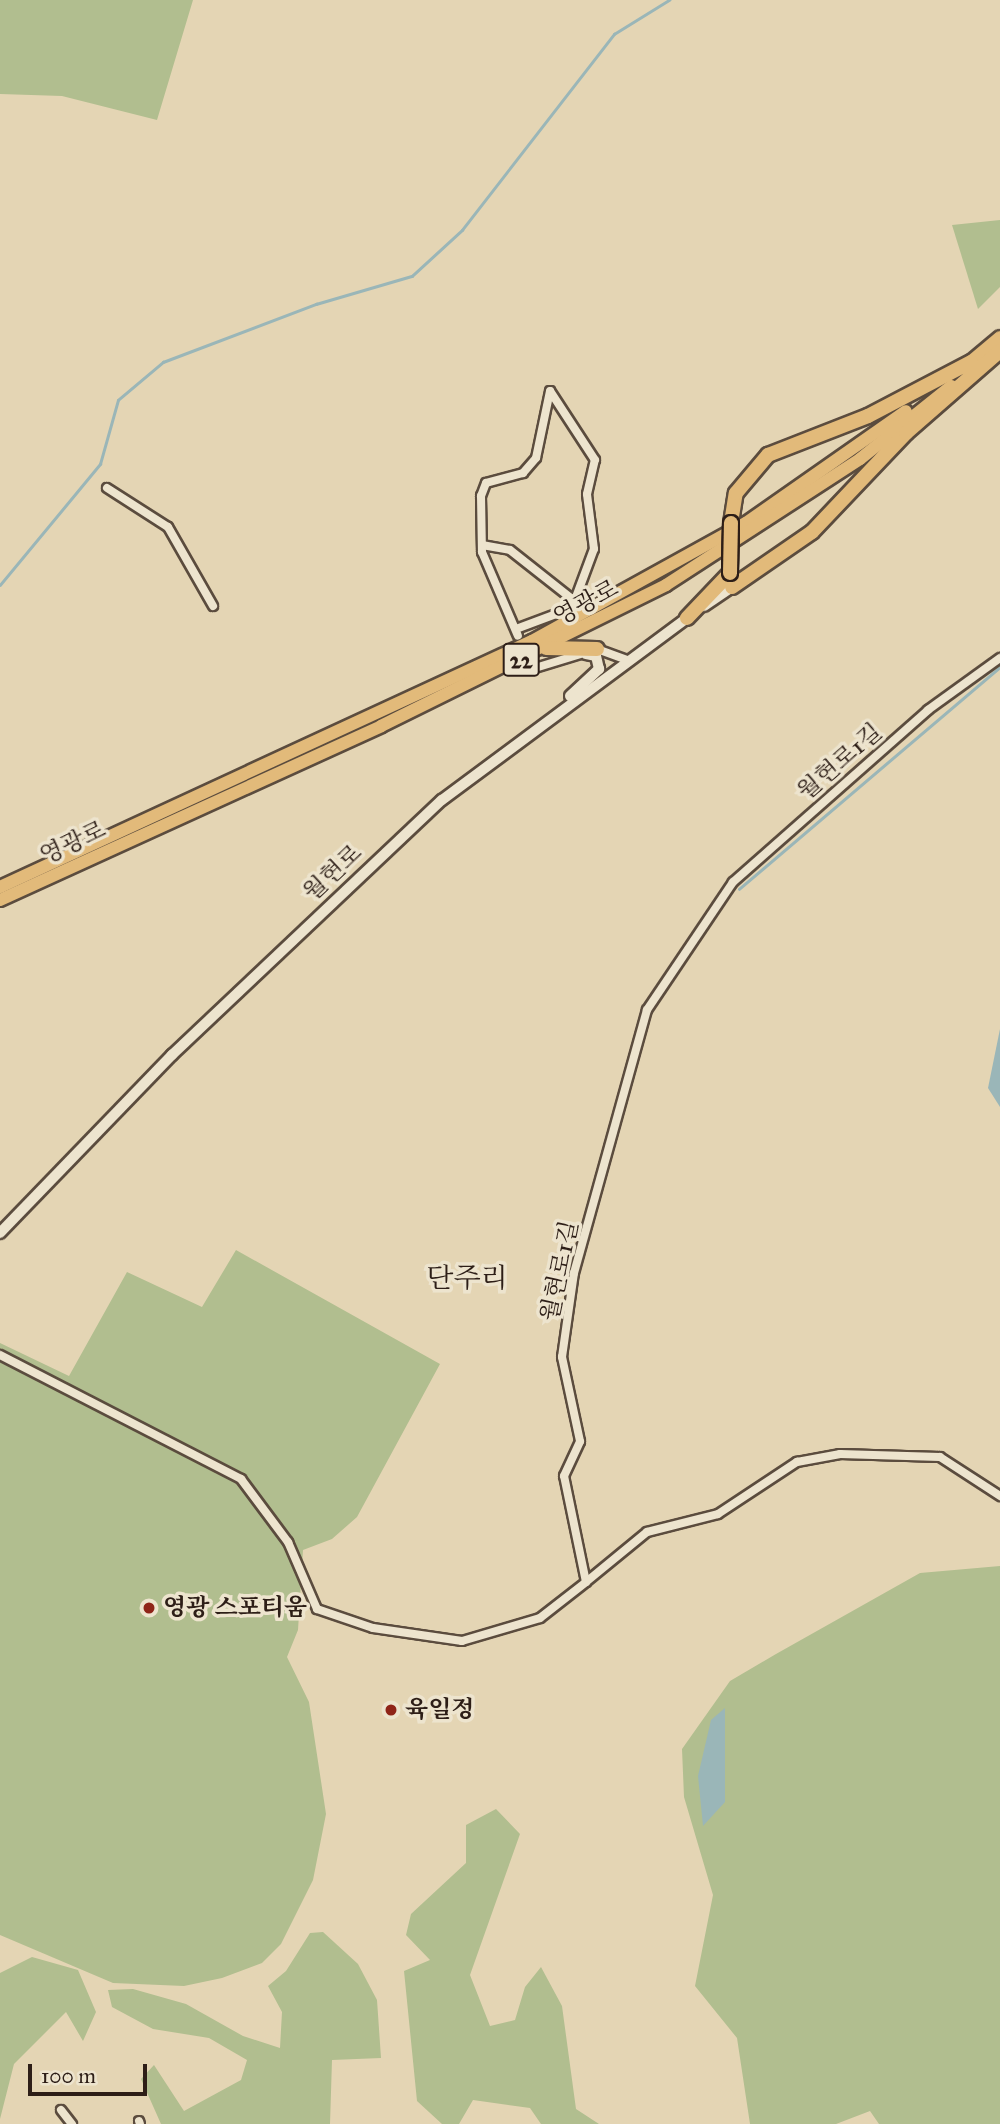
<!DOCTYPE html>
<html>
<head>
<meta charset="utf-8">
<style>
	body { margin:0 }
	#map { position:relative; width:1000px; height:2124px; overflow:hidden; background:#e4d5b4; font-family:"IM FELL Great Primer","Noto Serif KR",serif }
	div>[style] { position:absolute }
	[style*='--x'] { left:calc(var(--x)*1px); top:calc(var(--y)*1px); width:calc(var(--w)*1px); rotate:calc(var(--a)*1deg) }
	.green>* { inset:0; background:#b1be8f }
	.water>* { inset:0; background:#9ab6b8 }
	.stream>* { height:2.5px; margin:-1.25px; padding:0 1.25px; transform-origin:1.25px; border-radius:1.25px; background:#9ab6b8 }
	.roads { filter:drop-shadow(2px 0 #5b4c3e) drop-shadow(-2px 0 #5b4c3e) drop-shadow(0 2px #5b4c3e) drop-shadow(0 -2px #5b4c3e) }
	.minor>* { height:8px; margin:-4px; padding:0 4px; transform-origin:4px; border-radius:4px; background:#ede4ce }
	.tertiary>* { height:10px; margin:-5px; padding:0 5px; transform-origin:5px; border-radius:5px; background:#ede4ce }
	.primary>* { height:12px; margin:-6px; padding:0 6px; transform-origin:6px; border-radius:6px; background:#e2ba7a }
	.trunk>* { height:14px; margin:-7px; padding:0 7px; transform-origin:7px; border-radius:7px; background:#e2ba7a }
	.bridges { filter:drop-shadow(2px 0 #2d1e17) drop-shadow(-2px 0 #2d1e17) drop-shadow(0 2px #2d1e17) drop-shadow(0 -2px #2d1e17) }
	.trunk-bridge>* { height:14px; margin:-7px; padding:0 7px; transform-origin:7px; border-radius:7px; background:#e2ba7a }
	.dots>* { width:19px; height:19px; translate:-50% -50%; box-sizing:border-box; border:4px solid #ede4ce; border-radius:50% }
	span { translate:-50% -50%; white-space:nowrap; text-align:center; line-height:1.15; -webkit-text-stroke:7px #ede4ce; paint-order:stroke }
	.shield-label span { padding:2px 5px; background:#ede4ce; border:2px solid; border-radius:5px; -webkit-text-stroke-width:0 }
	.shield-label { font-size:23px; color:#2d1e17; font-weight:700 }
	.street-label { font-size:24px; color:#2d1e17 }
	.poi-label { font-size:24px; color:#2d1e17; font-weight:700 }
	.left { translate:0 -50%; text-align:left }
	.quarter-label { font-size:28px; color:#2d1e17 }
	.scale { position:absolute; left:28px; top:2064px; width:119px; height:32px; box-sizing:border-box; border:4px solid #2d1e17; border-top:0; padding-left:9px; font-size:21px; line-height:24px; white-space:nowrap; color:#2d1e17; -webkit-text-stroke:5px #ede4ce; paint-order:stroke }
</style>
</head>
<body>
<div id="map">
	<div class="green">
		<i style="clip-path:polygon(0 0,193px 0,157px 120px,62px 96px,0 94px)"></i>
		<i style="clip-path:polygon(1000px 220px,1000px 287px,978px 309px,952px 225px)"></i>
		<i style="clip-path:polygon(236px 1250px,440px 1364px,357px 1517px,332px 1539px,303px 1550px,298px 1630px,287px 1657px,309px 1702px,326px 1814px,313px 1880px,281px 1944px,262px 1963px,222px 1978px,184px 1986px,113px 1983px,0 1935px,0 1343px,69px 1376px,127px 1272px,202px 1307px)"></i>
		<i style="clip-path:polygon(1000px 1566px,1000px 2124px,879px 2124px,870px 2111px,836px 2124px,750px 2124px,737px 2038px,695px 1986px,713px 1895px,684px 1797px,682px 1749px,730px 1681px,776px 1654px,920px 1573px)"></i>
		<i style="clip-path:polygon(496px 1809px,520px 1834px,470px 1975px,490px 2026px,515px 2020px,525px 1987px,541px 1967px,562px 2006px,576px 2109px,599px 2124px,541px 2124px,530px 2108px,473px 2100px,459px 2124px,442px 2124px,417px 2101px,404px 1971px,430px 1960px,406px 1935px,411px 1914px,466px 1863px,466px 1825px)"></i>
		<i style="clip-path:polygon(323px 1932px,358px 1964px,377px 2000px,381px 2058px,332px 2060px,330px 2124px,161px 2124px,141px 2079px,154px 2065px,184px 2111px,241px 2080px,247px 2060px,209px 2038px,153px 2029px,112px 2007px,108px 1990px,133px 1989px,186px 2004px,243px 2036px,280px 2048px,282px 2012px,268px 1986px,286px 1971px,310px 1933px)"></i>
		<i style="clip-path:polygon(32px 1957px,78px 1970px,96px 2012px,83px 2041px,66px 2012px,14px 2064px,0 2119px,0 1973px)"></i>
	</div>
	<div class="water">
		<i style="clip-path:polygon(1000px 1029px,1000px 1107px,988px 1088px)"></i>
		<i style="clip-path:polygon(725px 1708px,725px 1802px,703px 1826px,698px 1776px,711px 1720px)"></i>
	</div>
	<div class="stream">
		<i style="--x:0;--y:585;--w:157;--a:-50.4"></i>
		<i style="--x:100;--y:464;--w:66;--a:-74.3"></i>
		<i style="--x:118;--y:400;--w:59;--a:-40.2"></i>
		<i style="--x:163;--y:362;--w:164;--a:-20.8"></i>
		<i style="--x:316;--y:304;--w:100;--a:-16.3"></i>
		<i style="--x:412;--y:276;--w:68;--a:-42.6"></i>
		<i style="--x:462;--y:230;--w:248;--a:-52.2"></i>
		<i style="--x:614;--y:34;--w:65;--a:-31.7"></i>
		<i style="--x:739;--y:889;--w:343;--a:-40.4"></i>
	</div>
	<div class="roads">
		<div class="minor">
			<i style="--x:107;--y:488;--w:72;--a:32.6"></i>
			<i style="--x:168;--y:527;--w:91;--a:60.3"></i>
			<i style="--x:482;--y:545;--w:28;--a:10"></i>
			<i style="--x:510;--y:550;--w:85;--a:38.3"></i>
			<i style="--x:516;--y:629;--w:60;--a:-20.6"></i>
			<i style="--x:572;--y:608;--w:63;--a:-69.6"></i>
			<i style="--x:594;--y:549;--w:55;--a:-97.3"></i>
			<i style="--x:587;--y:494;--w:35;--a:-77"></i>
			<i style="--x:595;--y:460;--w:82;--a:-123.1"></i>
			<i style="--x:550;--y:391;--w:68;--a:101.8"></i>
			<i style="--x:536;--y:458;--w:20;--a:131"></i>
			<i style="--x:523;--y:473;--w:38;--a:165"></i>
			<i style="--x:486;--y:483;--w:14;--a:111"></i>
			<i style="--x:481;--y:496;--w:56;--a:89"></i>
			<i style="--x:482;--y:552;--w:91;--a:66.8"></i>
			<i style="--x:535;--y:668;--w:65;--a:-17"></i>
			<i style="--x:597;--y:649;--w:35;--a:20"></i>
			<i style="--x:0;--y:1355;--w:271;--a:27.2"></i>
			<i style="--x:241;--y:1479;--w:79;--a:53.3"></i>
			<i style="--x:288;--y:1542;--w:73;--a:66.6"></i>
			<i style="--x:317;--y:1609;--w:59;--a:18.7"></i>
			<i style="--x:373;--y:1628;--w:90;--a:8.3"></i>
			<i style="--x:462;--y:1641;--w:81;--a:-16.4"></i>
			<i style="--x:540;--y:1618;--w:58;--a:-38"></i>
			<i style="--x:586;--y:1582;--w:108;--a:-101.7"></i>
			<i style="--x:564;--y:1476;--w:38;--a:-65"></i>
			<i style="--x:580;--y:1441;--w:86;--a:-102.1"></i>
			<i style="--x:562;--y:1357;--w:85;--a:-81.9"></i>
			<i style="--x:574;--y:1273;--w:273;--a:-74.5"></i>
			<i style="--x:647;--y:1010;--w:154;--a:-56.1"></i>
			<i style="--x:733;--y:882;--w:260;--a:-41.4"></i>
			<i style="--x:928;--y:710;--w:89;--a:-35.8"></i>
			<i style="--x:586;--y:1582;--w:79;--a:-39.3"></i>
			<i style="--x:647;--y:1532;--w:73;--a:-14.2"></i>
			<i style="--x:718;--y:1514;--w:95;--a:-33.4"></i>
			<i style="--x:797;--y:1462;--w:44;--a:-10.5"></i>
			<i style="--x:840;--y:1454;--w:100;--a:1.7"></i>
			<i style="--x:940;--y:1457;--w:72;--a:33"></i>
			<i style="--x:61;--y:2110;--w:18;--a:52"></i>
			<i style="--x:139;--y:2121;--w:3;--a:72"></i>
		</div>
		<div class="tertiary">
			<i style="--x:704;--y:606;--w:34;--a:-34"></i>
			<i style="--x:570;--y:696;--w:40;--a:-43"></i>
			<i style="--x:599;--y:669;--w:13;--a:-103"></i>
			<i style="--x:596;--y:656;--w:10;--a:-169"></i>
			<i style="--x:0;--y:1233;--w:248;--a:-46"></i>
			<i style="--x:172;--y:1055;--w:371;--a:-43.4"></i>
			<i style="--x:442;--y:800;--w:312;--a:-36.6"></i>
		</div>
		<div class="primary">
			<i style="--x:963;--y:368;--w:48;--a:-40"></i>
			<i style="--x:0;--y:887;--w:586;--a:-24.82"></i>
			<i style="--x:532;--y:641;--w:244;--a:-28.9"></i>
			<i style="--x:746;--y:523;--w:195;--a:-35"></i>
			<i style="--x:0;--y:900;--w:419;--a:-24.5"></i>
			<i style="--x:381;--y:726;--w:318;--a:-26.3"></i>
			<i style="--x:666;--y:585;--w:231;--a:-33"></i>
			<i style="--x:860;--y:459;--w:117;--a:-38.7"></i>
		</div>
		<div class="trunk">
			<i style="--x:731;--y:523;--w:30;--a:-81"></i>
			<i style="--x:736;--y:493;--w:50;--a:-49.9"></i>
			<i style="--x:768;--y:455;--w:107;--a:-21.3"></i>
			<i style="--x:868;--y:416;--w:116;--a:-27.7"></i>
			<i style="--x:732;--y:587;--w:97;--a:-34.5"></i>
			<i style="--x:812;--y:532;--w:137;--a:-46.5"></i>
			<i style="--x:906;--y:433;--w:125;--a:-41.1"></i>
			<i style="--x:687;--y:618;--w:62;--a:-46.3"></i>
			<i style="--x:546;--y:648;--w:51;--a:1.1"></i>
		</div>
	</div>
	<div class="bridges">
		<div class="trunk-bridge">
			<i style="--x:730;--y:573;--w:50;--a:-88.9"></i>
		</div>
	</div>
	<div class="dots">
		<i style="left:149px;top:1608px;background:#8f2418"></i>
		<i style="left:391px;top:1710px;background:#8f2418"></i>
	</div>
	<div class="shield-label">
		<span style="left:521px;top:660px">22</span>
	</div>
	<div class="street-label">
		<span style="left:586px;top:603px;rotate:-28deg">영광로</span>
		<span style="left:840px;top:762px;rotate:-41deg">월현로1길</span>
		<span style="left:73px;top:843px;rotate:-25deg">영광로</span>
		<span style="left:333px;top:873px;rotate:-43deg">월현로</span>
		<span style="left:560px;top:1271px;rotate:-78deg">월현로1길</span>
	</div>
	<div class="poi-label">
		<span class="left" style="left:163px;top:1608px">영광 스포티움</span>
		<span class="left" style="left:405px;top:1710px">육일정</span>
	</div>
	<div class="quarter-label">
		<span style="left:467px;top:1278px">단주리</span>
	</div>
	<div class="scale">100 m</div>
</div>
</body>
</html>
